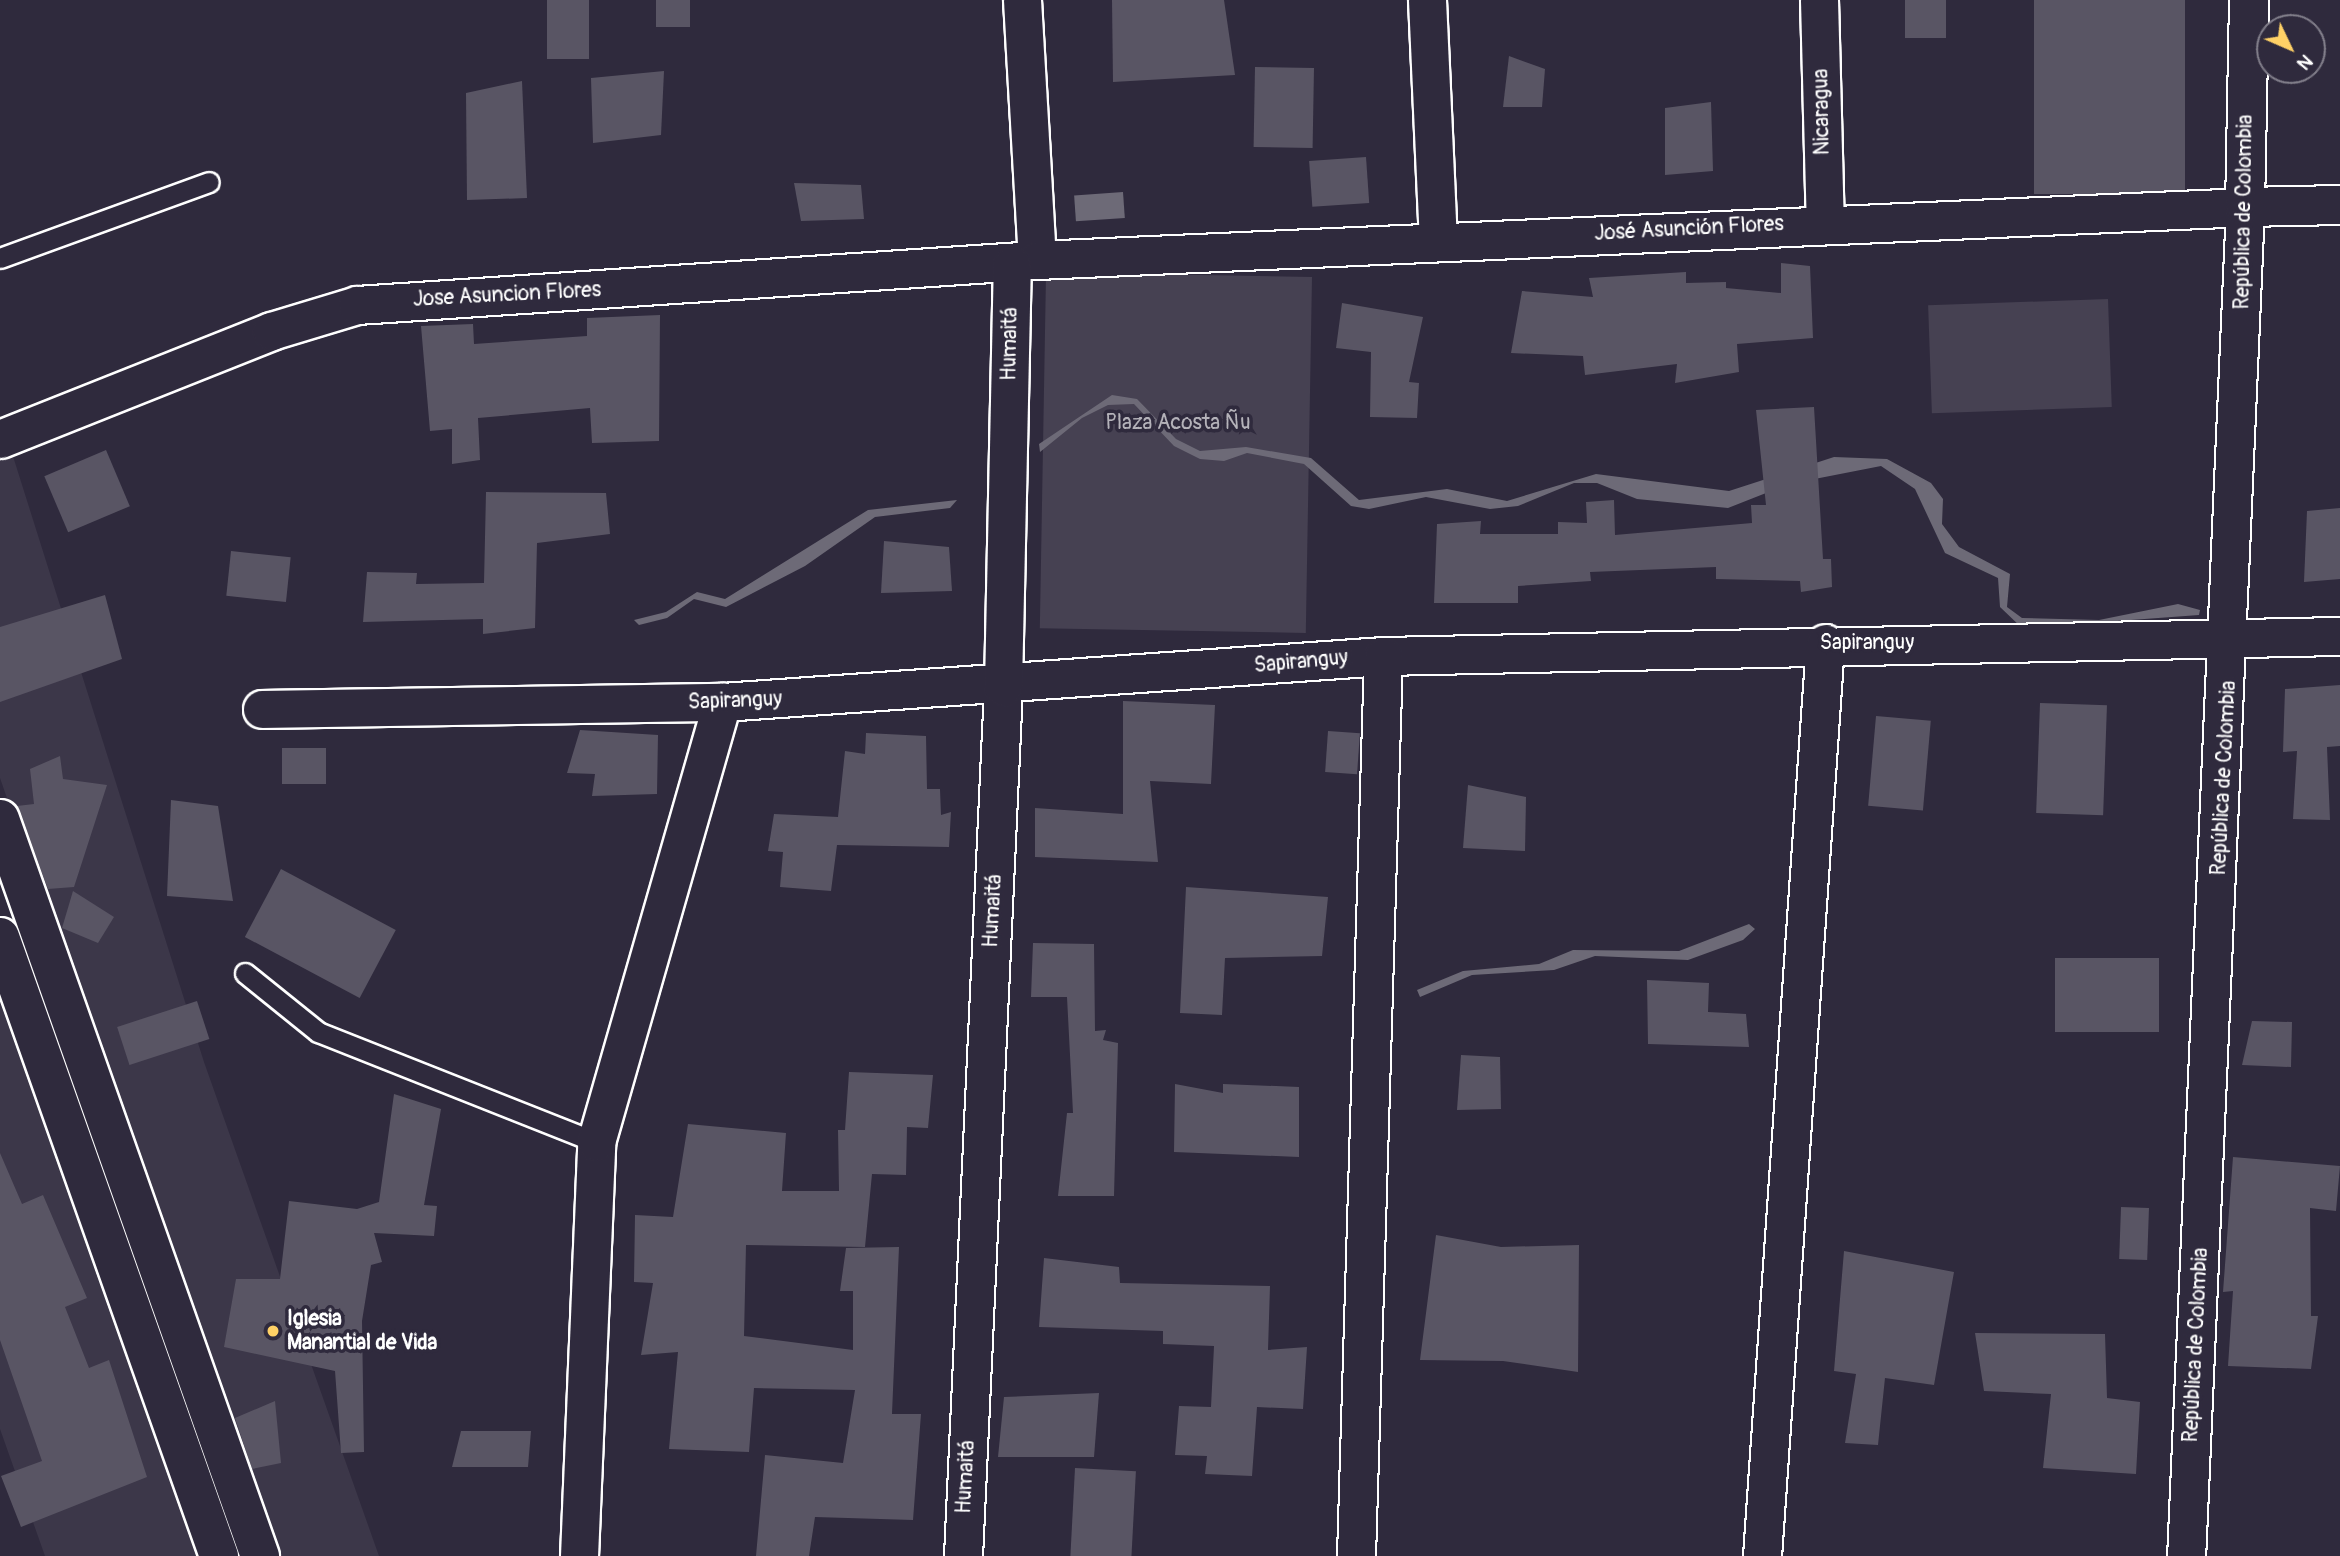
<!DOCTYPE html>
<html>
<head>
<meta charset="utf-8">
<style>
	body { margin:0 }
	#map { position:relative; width:2340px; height:1556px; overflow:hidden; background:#2f2a3d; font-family:Pangolin,sans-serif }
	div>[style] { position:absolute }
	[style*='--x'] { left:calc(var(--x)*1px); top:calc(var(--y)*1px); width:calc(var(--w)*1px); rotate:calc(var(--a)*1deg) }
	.built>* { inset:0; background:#3c3749 }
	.green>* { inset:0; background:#464152; transform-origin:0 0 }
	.water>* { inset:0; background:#6d6a77; transform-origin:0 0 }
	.building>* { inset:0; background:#595564; transform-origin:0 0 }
	.roads { filter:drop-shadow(2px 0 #fff) drop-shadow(-2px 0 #fff) drop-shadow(0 2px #fff) drop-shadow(0 -2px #fff) }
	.lane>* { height:19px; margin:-9.5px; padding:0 9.5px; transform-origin:9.5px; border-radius:9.5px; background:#2f2a3d }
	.street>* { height:37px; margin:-18.5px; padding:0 18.5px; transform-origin:18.5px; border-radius:18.5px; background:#2f2a3d }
	.secondary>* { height:38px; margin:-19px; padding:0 19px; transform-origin:19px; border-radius:19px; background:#2f2a3d }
	.dots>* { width:19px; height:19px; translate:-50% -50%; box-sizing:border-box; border:4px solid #2f2a3d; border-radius:50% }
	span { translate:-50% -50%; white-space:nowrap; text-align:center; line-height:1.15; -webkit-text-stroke:7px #2f2a3d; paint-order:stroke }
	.street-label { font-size:21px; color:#fff }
	.park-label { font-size:21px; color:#b5b3ba }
	.poi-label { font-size:21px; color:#fff; font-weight:700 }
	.left { translate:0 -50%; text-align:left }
	.north { position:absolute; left:2256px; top:14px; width:70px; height:70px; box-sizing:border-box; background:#2f2a3d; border:2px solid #827f8b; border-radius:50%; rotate:134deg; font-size:19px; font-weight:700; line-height:28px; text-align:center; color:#fff }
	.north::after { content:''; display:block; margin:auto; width:24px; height:32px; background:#ffd166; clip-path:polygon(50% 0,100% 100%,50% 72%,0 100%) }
</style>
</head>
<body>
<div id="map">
	<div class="built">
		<i style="clip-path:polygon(0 415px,204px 1062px,379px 1556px,270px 1556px,0 778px)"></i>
		<i style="clip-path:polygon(0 994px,99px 1282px,207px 1556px,45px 1556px,0 1429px)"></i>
	</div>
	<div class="green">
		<i style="left:1312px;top:277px;width:356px;height:266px;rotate:91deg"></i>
		<i style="left:2108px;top:299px;width:108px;height:180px;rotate:88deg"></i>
	</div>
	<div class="water">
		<i style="left:1123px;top:192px;width:26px;height:49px;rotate:86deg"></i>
		<i style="clip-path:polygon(1112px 395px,1137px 399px,1176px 439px,1200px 451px,1246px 447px,1311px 458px,1359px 500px,1447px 489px,1507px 501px,1596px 474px,1729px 491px,1834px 457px,1887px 459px,1931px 483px,1943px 499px,1942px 524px,1959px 547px,2010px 574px,2007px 607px,2022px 618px,2099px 620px,2178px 604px,2200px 610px,2199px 615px,2022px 628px,2000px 607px,1998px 578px,1945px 553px,1915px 489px,1881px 466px,1789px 484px,1728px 508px,1637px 499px,1597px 483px,1574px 483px,1518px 506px,1490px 509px,1426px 497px,1369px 509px,1351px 506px,1304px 464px,1247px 453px,1224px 461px,1200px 459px,1174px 446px,1134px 404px,1108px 405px,1082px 418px,1040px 452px,1039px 444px)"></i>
		<i style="clip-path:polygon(957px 500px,950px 508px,875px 517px,805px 566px,726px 607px,694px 599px,667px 618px,639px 625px,634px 620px,666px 612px,697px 592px,725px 599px,868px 510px)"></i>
		<i style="clip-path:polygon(1749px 924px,1755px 929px,1743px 940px,1688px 960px,1595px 956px,1554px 970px,1472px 975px,1420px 997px,1417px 990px,1463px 971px,1539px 964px,1573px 950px,1679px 951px)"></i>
	</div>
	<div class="building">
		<i style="left:547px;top:0;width:42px;height:59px"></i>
		<i style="left:656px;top:0;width:34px;height:27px"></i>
		<i style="clip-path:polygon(1112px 0,1224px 0,1235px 75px,1113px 82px)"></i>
		<i style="left:1905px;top:0;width:41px;height:38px"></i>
		<i style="left:2034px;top:0;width:151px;height:194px"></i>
		<i style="clip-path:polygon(1509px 56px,1545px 69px,1542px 107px,1503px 107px)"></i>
		<i style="left:1255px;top:67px;width:59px;height:80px;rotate:1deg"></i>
		<i style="clip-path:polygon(664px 71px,661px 135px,593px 143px,591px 78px)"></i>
		<i style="clip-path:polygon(522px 81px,527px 198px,467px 200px,466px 93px)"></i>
		<i style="clip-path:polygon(1711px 102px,1713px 171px,1665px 175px,1665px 108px)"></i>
		<i style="left:1366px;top:157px;width:46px;height:57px;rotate:86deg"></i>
		<i style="clip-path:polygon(794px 183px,861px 185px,864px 219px,801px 221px)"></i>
		<i style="clip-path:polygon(1781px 263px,1810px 266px,1813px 338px,1737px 344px,1739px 372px,1675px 383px,1677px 364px,1585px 375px,1583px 356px,1511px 353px,1522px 291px,1593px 297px,1589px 278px,1686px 272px,1686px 283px,1726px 282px,1726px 288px,1781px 293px)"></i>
		<i style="clip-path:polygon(1342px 303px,1423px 317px,1409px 382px,1419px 383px,1417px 418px,1370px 417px,1371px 352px,1336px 348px)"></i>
		<i style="clip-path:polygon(660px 315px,659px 441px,592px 443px,590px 408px,478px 418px,480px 460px,452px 464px,452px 429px,430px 431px,421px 326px,473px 324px,474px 344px,587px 336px,587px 318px)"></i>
		<i style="clip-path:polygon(1814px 407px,1823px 559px,1831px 559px,1832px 587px,1801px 592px,1800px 581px,1716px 579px,1716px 567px,1590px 572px,1591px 581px,1518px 586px,1518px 603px,1434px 603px,1437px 524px,1481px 521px,1480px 534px,1558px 534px,1558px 522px,1587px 523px,1586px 502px,1614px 500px,1615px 535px,1752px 523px,1751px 505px,1766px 505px,1756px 410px)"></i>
		<i style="left:106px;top:450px;width:61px;height:67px;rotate:67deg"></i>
		<i style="clip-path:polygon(486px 492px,606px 493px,610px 534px,537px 543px,535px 628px,483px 634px,483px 619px,363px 622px,367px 572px,417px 573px,416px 584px,484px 583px)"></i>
		<i style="clip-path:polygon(2340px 508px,2340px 579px,2304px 582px,2307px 511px)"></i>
		<i style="clip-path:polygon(884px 541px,949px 547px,952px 591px,881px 593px)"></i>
		<i style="left:231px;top:551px;width:60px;height:45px;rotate:6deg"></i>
		<i style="clip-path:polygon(105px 595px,122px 659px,0 702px,0 627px)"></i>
		<i style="clip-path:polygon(2340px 685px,2340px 746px,2327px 747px,2330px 820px,2293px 819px,2297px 751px,2283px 752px,2285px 689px)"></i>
		<i style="clip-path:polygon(1123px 701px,1215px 705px,1211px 784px,1150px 781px,1158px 862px,1035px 857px,1035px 808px,1123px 814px)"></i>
		<i style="left:2040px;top:703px;width:67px;height:110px;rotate:2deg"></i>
		<i style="left:1876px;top:716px;width:55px;height:90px;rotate:5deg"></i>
		<i style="clip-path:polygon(580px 730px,658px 735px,657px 794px,592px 796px,595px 774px,567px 773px)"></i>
		<i style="left:1328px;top:731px;width:32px;height:41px;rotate:4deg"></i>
		<i style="clip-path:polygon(866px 733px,926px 736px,927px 789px,940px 789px,941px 815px,951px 812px,949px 847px,837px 845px,831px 891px,780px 887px,783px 852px,768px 851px,774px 814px,838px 817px,845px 751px,865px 754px)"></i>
		<i style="left:282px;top:748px;width:44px;height:36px"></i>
		<i style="clip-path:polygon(60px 756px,63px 779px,107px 785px,74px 887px,48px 889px,17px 806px,34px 804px,30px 769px)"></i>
		<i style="clip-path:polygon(1468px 785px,1526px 797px,1525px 851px,1463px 848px)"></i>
		<i style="clip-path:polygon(171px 800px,218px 806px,233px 901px,167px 896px)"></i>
		<i style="left:281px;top:869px;width:130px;height:77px;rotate:28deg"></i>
		<i style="clip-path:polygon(1186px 887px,1328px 897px,1322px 956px,1225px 958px,1222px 1015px,1180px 1013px)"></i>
		<i style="clip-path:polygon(73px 891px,114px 917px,98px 943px,62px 928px)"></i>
		<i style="clip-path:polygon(1033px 943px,1094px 944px,1095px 1031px,1106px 1030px,1103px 1040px,1118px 1043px,1114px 1196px,1058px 1196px,1067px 1113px,1073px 1113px,1067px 997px,1031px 997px)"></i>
		<i style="left:2055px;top:958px;width:104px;height:74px"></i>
		<i style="clip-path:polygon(1647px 980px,1709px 983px,1708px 1012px,1746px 1014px,1749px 1047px,1648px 1044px)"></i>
		<i style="left:197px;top:1001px;width:40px;height:84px;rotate:72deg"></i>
		<i style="clip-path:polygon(2252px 1021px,2292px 1022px,2291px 1067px,2242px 1065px)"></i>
		<i style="clip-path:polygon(1461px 1055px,1500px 1057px,1501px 1109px,1457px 1110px)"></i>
		<i style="clip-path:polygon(849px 1072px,933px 1075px,928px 1128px,907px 1127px,906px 1175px,872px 1174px,865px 1247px,746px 1245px,744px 1336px,853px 1350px,853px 1291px,840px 1291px,846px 1248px,899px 1247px,892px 1414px,921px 1414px,913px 1520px,815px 1517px,809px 1556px,756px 1556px,765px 1455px,843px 1463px,855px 1390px,754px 1388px,749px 1452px,669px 1449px,678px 1352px,641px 1355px,653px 1283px,634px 1282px,635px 1215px,673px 1217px,688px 1124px,786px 1133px,782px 1191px,839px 1191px,838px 1130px,845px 1130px)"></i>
		<i style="clip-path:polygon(1175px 1084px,1223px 1093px,1223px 1084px,1299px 1087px,1299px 1157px,1174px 1152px)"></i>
		<i style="clip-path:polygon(394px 1094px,441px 1109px,424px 1205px,437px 1206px,434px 1236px,374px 1233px,382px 1262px,371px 1265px,362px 1321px,364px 1452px,341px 1453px,335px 1371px,224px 1347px,236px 1279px,280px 1279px,289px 1201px,357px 1209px,379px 1202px)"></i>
		<i style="clip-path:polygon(0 1153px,22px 1204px,43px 1195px,87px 1298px,65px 1307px,89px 1368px,109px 1360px,147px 1477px,21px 1527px,1px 1476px,42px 1461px,0 1340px)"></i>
		<i style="clip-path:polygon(2233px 1157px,2340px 1166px,2336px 1211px,2310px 1208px,2311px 1316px,2318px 1316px,2311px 1369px,2228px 1366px,2233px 1291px,2223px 1292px)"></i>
		<i style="left:2121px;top:1207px;width:28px;height:52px;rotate:2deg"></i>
		<i style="clip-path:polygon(1436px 1235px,1501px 1247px,1579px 1245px,1578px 1372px,1503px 1361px,1420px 1360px)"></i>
		<i style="clip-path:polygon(1844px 1251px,1954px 1272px,1934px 1385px,1885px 1378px,1878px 1445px,1845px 1443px,1856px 1374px,1834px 1371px)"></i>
		<i style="clip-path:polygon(1044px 1258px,1119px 1267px,1120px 1283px,1270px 1286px,1268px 1350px,1307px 1347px,1303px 1409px,1257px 1407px,1252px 1476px,1205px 1474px,1207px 1456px,1175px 1455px,1179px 1406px,1211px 1407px,1214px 1346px,1163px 1344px,1163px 1331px,1039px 1327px)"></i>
		<i style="clip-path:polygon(1975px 1333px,2105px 1334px,2107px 1398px,2140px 1402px,2136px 1474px,2043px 1468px,2051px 1394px,1984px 1391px)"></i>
		<i style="clip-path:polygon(1099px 1393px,1094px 1457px,998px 1457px,1004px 1397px)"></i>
		<i style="clip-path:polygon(275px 1401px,281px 1463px,252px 1469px,235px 1418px)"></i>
		<i style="clip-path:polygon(461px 1431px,531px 1431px,528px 1467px,452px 1467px)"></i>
		<i style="left:1075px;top:1468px;width:61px;height:88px;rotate:3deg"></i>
	</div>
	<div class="roads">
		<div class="lane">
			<i style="--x:0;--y:258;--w:222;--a:-20"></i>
			<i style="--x:245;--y:973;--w:94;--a:38.9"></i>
			<i style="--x:318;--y:1032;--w:299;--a:21.6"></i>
		</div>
		<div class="street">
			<i style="--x:1022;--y:0;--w:260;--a:86.7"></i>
			<i style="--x:1427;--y:0;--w:241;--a:87.4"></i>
			<i style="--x:1819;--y:0;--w:223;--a:88.5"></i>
			<i style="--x:0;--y:439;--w:292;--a:-21.7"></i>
			<i style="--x:271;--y:331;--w:90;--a:-16.8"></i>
			<i style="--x:357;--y:305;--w:681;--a:-3.79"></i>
			<i style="--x:1037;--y:260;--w:1209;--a:-2.51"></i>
			<i style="--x:2245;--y:207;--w:1350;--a:92.5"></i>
			<i style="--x:262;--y:709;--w:460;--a:-0.9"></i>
			<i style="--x:722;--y:702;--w:663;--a:-3.98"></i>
			<i style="--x:1383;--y:656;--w:957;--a:-1.2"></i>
			<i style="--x:579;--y:1556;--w:414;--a:-87.6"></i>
			<i style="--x:596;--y:1142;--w:458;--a:-74"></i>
			<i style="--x:963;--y:1556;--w:870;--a:-87.36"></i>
			<i style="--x:1003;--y:687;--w:422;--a:-88.8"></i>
			<i style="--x:1356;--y:1556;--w:900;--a:-88.28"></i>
			<i style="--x:1762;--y:1556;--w:915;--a:-86.05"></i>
		</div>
		<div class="secondary">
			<i style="--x:2249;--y:0;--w:207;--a:91.1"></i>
			<i style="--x:2245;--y:207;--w:95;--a:-1.2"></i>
			<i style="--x:0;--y:819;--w:782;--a:70.57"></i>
			<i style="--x:0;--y:937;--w:657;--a:70.52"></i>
		</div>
	</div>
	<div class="dots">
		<i style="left:273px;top:1331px;background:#ffd166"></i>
	</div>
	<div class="street-label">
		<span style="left:1822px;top:112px;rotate:-91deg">Nicaragua</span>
		<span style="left:2244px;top:212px;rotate:-89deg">República de Colombia</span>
		<span style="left:1689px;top:229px;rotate:-3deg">José Asunción Flores</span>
		<span style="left:507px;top:295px;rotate:-3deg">Jose Asuncion Flores</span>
		<span style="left:1010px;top:344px;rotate:-89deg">Humaitá</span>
		<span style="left:1867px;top:643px">Sapiranguy</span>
		<span style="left:1301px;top:662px;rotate:-5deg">Sapiranguy</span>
		<span style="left:735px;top:701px;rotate:-2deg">Sapiranguy</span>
		<span style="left:2224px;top:778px;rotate:-87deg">República de Colombia</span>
		<span style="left:993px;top:911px;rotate:-87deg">Humaitá</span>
		<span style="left:2196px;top:1345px;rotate:-87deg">República de Colombia</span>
		<span style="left:966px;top:1477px;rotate:-87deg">Humaitá</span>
	</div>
	<div class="park-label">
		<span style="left:1178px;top:423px">Plaza Acosta Ñu</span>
	</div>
	<div class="poi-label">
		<span class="left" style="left:287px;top:1331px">Iglesia<br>Manantial de Vida</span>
	</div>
	<div class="north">N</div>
</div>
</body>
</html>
